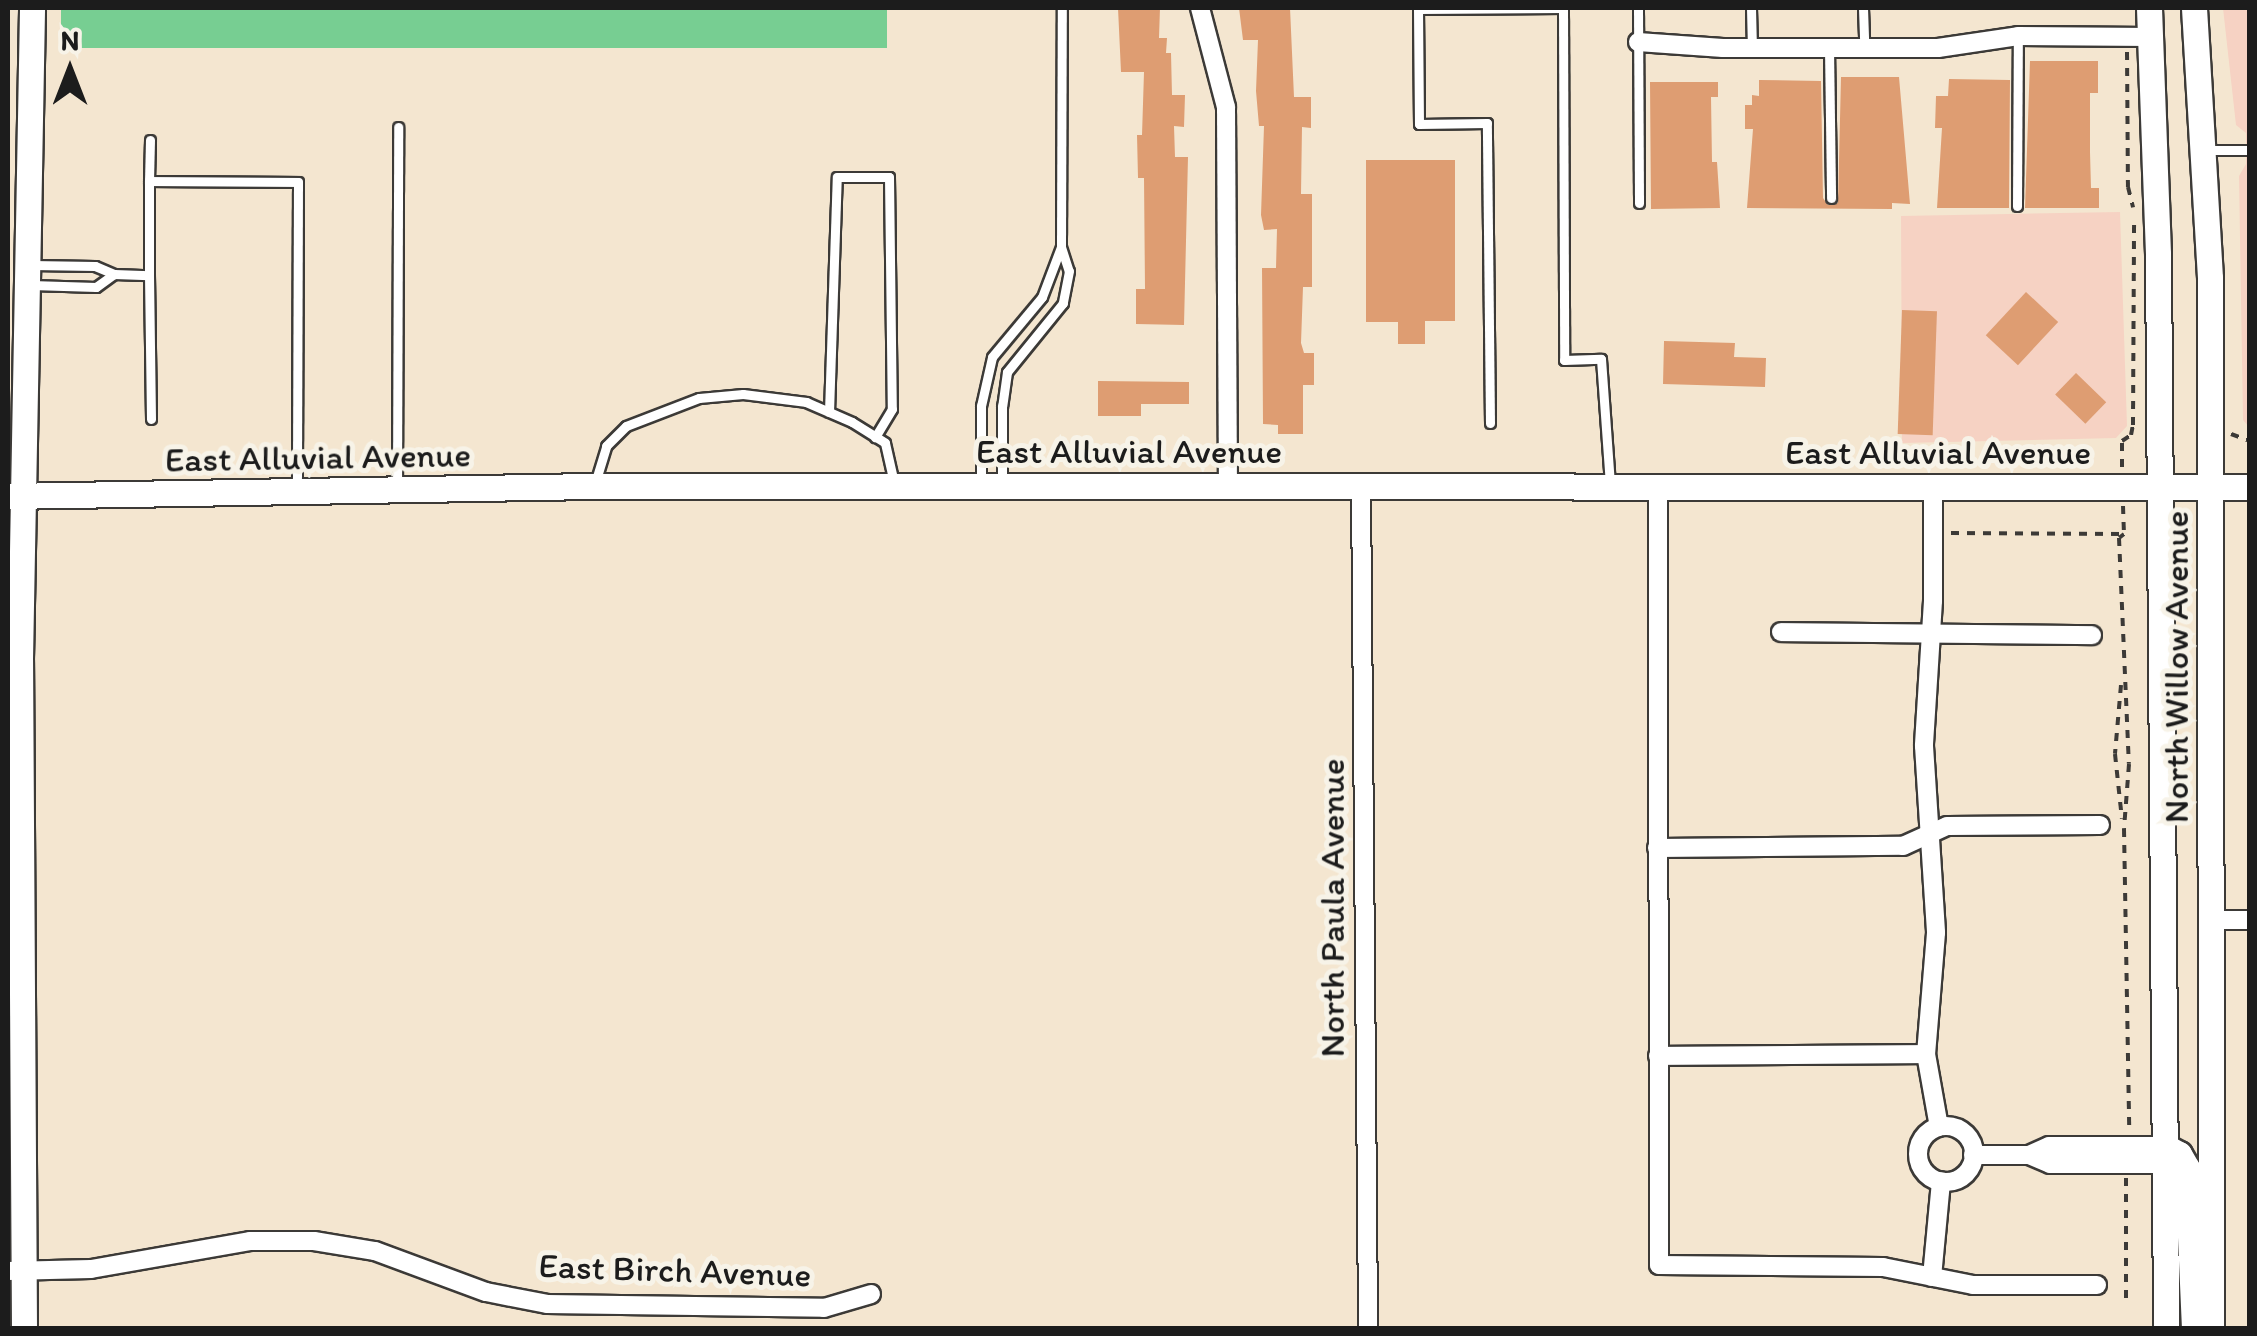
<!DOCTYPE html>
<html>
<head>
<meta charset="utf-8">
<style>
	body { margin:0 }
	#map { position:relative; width:2257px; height:1336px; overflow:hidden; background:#f4e6d0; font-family:Itim,sans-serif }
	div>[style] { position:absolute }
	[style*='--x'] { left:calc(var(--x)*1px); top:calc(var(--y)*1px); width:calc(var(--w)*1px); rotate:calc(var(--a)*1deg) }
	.built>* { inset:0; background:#f6d2c3 }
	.green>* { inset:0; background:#77ce92; transform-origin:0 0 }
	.building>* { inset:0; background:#de9d72; transform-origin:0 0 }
	.path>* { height:4px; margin-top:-2px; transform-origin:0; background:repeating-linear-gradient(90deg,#3c3a37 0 8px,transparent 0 16px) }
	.roads { filter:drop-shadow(2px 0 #3c3a37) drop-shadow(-2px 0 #3c3a37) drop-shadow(0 2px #3c3a37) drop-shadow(0 -2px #3c3a37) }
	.lane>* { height:9px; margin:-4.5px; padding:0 4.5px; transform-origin:4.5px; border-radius:4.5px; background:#fff }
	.street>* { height:18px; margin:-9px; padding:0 9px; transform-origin:9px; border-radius:9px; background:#fff }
	.street>.ring { margin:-9px; padding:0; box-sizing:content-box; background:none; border:18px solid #fff; border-radius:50% }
	.secondary>* { height:25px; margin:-12.5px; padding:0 12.5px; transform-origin:12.5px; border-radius:12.5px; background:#fff }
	span { translate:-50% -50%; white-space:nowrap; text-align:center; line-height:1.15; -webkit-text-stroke:10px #f7f3e8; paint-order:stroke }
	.street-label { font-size:35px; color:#1c1c1c }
	.frame { position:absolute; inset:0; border:10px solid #1c1c1c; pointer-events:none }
	.north { position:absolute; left:20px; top:20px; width:100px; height:100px; -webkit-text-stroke:8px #f7f3e8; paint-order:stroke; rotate:0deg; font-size:28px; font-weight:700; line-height:40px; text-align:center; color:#1c1c1c }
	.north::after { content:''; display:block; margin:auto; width:35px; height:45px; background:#1c1c1c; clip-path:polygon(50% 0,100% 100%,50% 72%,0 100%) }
</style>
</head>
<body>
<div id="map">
	<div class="built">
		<i style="clip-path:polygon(2223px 8px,2249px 8px,2249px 427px,2243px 420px,2239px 176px,2246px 164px,2246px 133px,2236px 125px)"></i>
		<i style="clip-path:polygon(2120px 212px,2127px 426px,2116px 438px,1902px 443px,1901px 216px)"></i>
	</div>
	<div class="green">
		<i style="left:61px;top:8px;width:826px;height:40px"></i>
	</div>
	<div class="building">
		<i style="clip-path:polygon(1118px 8px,1160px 8px,1159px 38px,1167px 38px,1166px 53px,1171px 53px,1172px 95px,1185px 95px,1184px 127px,1174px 126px,1175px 157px,1188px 157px,1184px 325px,1136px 324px,1136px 289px,1145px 289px,1144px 178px,1138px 178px,1137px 135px,1142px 135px,1144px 72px,1121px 72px)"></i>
		<i style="clip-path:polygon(1239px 8px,1290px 8px,1294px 97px,1311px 97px,1311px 128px,1302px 127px,1301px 194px,1312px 194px,1312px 287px,1303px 287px,1301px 343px,1304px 353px,1314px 353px,1314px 385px,1303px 385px,1303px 434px,1278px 434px,1278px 425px,1263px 424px,1262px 268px,1276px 268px,1277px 229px,1264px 230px,1261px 215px,1264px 126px,1259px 126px,1256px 91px,1258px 40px,1243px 40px)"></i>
		<i style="clip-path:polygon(2030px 61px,2098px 61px,2098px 93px,2090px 93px,2090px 152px,2091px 188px,2099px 188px,2099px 208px,2025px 208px)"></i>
		<i style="clip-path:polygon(1841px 77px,1899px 77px,1910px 204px,1892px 203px,1892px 209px,1747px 208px,1753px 129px,1745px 129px,1745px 105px,1752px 105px,1752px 95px,1759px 96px,1759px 80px,1821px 81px,1823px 198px,1828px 205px,1838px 203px)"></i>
		<i style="clip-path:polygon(1949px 79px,2010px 80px,2009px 208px,1937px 208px,1942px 128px,1935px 128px,1936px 96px,1948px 96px)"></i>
		<i style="clip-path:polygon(1650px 82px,1718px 82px,1718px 97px,1711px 97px,1712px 162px,1717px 162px,1720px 208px,1651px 209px)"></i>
		<i style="clip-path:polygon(1366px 160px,1455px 160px,1455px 321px,1425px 321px,1425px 344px,1398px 344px,1398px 322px,1366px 322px)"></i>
		<i style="left:2026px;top:292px;width:44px;height:59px;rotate:43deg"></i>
		<i style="left:1902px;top:310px;width:35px;height:124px;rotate:2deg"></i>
		<i style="clip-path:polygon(1664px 341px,1735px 343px,1734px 357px,1766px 358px,1765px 387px,1663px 384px)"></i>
		<i style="left:2076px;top:373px;width:42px;height:30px;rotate:44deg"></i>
		<i style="clip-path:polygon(1098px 381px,1189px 382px,1189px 404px,1141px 404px,1141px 416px,1098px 416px)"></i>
	</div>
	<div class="path">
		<i style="--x:2127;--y:52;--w:135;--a:89.6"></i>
		<i style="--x:2128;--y:187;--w:21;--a:76"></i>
		<i style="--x:2231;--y:434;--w:20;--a:20"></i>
		<i style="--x:2122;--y:467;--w:26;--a:-90"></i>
		<i style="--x:2122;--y:441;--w:11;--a:-34"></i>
		<i style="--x:2131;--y:435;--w:10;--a:-79"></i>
		<i style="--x:2133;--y:425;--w:204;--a:-89.7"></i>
		<i style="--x:2123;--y:506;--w:28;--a:88"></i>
		<i style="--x:2124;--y:534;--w:6;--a:141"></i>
		<i style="--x:2119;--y:538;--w:226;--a:87.5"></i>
		<i style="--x:2129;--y:764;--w:65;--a:94.4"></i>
		<i style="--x:2124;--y:829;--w:300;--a:89"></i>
		<i style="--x:1951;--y:533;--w:173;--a:0.3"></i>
		<i style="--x:2121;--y:685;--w:69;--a:95"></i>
		<i style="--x:2115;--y:754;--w:65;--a:83.9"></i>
		<i style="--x:2126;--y:1178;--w:127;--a:90"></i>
	</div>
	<div class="roads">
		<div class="lane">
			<i style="--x:1638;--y:8;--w:195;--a:89.7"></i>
			<i style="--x:1751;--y:8;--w:40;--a:88.6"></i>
			<i style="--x:1863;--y:8;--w:38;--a:88"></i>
			<i style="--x:1829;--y:48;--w:150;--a:89.2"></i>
			<i style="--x:2207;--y:150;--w:43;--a:0"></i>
			<i style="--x:149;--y:181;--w:41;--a:-88.6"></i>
			<i style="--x:2017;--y:206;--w:170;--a:-89.7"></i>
			<i style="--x:1061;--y:247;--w:239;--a:-89.8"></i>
			<i style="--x:31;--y:265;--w:64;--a:0.9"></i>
			<i style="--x:95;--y:266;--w:21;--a:23"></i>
			<i style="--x:114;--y:274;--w:35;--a:2"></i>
			<i style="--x:149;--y:275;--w:94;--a:-90"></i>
			<i style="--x:149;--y:181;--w:149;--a:0.4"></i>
			<i style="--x:298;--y:182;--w:308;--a:90.2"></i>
			<i style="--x:149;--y:275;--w:144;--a:89.2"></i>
			<i style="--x:31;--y:285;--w:65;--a:1.8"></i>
			<i style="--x:96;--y:287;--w:22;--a:-36"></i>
			<i style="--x:829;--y:412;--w:235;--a:-88.1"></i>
			<i style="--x:837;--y:177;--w:52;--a:0"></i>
			<i style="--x:889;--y:177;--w:232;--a:89.3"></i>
			<i style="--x:892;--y:409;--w:33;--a:121"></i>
			<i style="--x:1490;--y:423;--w:300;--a:-90.6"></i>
			<i style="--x:1487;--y:123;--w:68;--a:179.2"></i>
			<i style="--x:1419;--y:124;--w:115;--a:-90.5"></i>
			<i style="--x:1418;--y:9;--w:145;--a:-0.4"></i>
			<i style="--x:1563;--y:8;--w:352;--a:89.8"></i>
			<i style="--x:1564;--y:360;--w:37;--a:-2"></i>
			<i style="--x:1601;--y:359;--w:127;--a:85.9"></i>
			<i style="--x:595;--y:483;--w:39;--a:-73"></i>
			<i style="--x:606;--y:446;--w:28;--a:-45"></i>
			<i style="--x:626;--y:426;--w:78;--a:-21"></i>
			<i style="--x:699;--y:398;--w:44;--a:-5.2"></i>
			<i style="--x:743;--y:394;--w:64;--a:7.2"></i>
			<i style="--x:806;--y:402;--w:50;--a:23.5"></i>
			<i style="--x:852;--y:422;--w:39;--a:32"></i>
			<i style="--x:885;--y:443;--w:41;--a:77.3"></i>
			<i style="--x:981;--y:486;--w:80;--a:-90"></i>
			<i style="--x:981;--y:406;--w:50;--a:-77.3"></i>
			<i style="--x:992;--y:357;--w:78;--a:-50.2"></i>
			<i style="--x:1042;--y:297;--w:53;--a:-69.2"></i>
			<i style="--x:1061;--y:247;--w:25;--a:72"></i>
			<i style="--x:1069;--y:271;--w:33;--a:101"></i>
			<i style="--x:1063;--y:303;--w:89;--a:129.1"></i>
			<i style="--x:1007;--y:372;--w:34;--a:98"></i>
			<i style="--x:1002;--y:406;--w:77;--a:90"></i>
			<i style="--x:397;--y:488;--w:361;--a:-89.8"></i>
		</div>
		<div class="street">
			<i style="--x:1200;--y:8;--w:102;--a:75.3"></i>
			<i style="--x:1226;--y:107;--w:380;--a:89.7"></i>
			<i style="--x:1638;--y:42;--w:85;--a:4"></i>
			<i style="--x:1723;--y:48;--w:215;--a:0"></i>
			<i style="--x:1938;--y:48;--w:81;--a:-8.5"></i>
			<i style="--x:2018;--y:36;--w:133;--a:0.4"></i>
			<i style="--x:1361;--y:486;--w:842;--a:89.52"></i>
			<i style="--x:1658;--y:486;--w:779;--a:89.93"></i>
			<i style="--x:1659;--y:1265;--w:224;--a:0.5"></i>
			<i style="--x:1883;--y:1267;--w:92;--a:11.3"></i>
			<i style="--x:1973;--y:1285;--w:124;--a:0"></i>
			<i style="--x:1933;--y:487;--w:114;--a:90"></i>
			<i style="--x:1933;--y:601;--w:145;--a:93.6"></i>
			<i style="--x:1924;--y:746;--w:187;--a:86.3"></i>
			<i style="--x:1936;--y:933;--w:121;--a:94.7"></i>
			<i style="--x:1926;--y:1054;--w:74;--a:79.9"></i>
			<i style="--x:1781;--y:632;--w:311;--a:0.6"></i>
			<i style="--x:1657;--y:848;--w:246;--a:-0.5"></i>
			<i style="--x:1903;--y:846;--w:48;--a:-24.4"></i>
			<i style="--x:1947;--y:826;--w:153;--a:-0.4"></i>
			<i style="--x:2209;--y:920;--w:41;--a:0"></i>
			<i style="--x:1658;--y:1056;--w:268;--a:-0.4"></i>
			<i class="ring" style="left:1918px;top:1126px;width:38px;height:38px"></i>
			<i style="--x:1973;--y:1155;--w:56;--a:0"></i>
			<i style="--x:2029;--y:1155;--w:22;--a:-24"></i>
			<i style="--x:2049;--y:1146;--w:115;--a:0"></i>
			<i style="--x:2029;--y:1155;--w:23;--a:23"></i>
			<i style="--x:2050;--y:1164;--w:114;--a:0"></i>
			<i style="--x:8;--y:1271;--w:83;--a:-1.4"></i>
			<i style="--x:91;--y:1269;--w:161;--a:-10"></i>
			<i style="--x:250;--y:1241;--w:64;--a:0"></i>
			<i style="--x:314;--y:1241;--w:62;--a:9.3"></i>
			<i style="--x:375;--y:1251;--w:118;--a:20.3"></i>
			<i style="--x:486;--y:1292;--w:62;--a:11.1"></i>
			<i style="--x:547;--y:1304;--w:277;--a:0.8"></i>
			<i style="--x:824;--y:1308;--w:49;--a:-16.6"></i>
			<i style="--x:1932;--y:1277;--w:96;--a:-84.6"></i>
		</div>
		<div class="secondary">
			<i style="--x:2149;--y:8;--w:246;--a:87.9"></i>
			<i style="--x:2158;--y:254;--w:1074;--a:89.57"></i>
			<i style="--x:2194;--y:8;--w:270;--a:86.6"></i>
			<i style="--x:2210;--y:278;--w:1050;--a:89.95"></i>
			<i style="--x:8;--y:496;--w:587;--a:-0.98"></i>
			<i style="--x:595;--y:486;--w:1655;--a:0.03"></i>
			<i style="--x:2164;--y:1146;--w:17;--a:28"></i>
			<i style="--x:2179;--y:1154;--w:16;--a:60"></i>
			<i style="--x:2187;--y:1168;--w:160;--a:87.5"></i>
			<i style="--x:24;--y:1328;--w:669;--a:-90.34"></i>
			<i style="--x:20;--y:659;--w:651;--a:-88.94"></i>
		</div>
	</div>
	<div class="street-label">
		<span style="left:1129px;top:451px">East Alluvial Avenue</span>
		<span style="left:1938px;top:452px">East Alluvial Avenue</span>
		<span style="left:318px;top:457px;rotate:-1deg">East Alluvial Avenue</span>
		<span style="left:2176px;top:667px;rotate:-90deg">North Willow Avenue</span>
		<span style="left:1332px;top:908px;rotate:-90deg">North Paula Avenue</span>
		<span style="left:675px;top:1270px;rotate:2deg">East Birch Avenue</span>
	</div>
	<div class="frame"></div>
	<div class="north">N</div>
</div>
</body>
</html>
